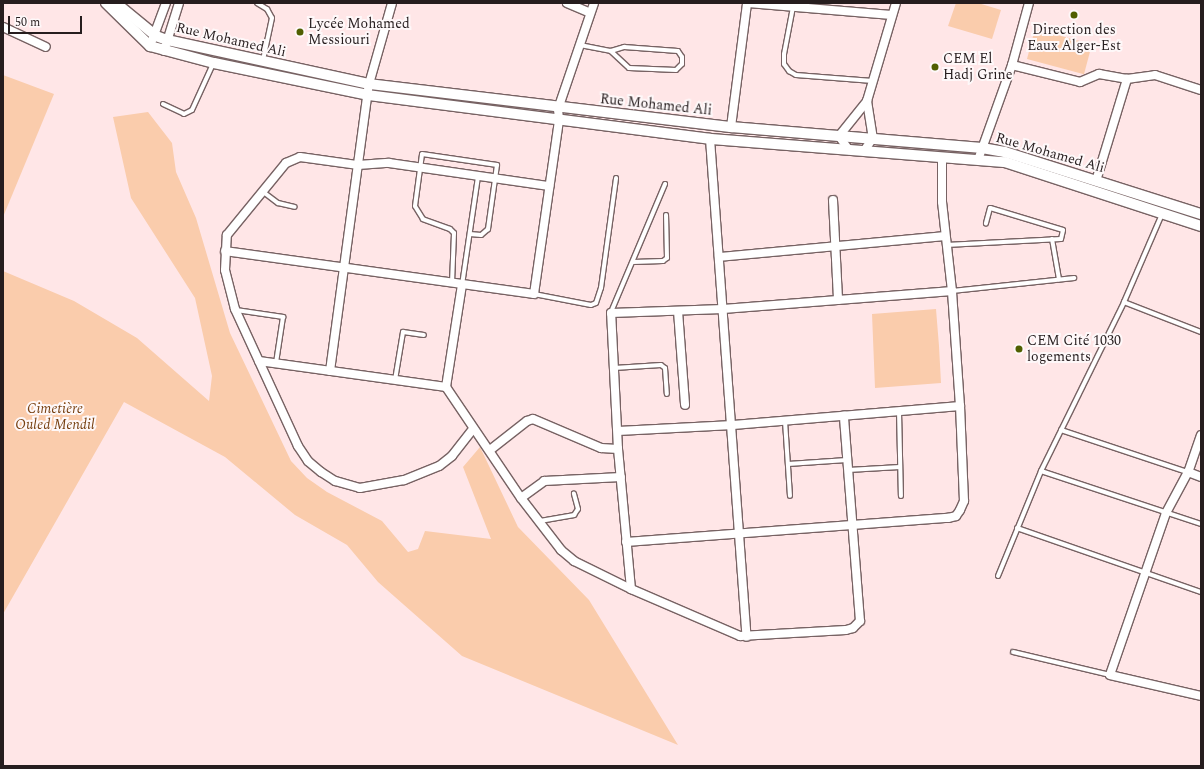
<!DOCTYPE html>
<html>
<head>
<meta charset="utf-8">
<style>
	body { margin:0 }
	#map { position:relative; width:1204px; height:769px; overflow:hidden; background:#ffe6e7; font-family:Spectral,serif }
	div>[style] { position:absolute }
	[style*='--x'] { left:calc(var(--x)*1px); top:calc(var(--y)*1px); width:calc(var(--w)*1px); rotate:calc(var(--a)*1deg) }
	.green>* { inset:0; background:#faccac; transform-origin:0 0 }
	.roads { filter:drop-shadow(1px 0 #776263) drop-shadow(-1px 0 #776263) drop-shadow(0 1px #776263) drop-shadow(0 -1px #776263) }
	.service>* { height:4px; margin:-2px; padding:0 2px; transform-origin:2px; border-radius:2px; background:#fff }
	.minor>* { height:8px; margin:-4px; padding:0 4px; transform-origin:4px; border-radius:4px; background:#fff }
	.tertiary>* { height:10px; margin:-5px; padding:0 5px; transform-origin:5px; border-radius:5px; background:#fff }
	.dots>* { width:11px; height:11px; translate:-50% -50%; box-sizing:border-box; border:2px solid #fef8f9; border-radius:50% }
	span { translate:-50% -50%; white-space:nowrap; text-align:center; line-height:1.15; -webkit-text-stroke:4px #fef8f9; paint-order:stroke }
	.poi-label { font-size:14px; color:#261d1e }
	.left { translate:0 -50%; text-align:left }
	.street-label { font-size:14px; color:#261d1e }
	.park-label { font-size:14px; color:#774011; font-style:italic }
	.frame { position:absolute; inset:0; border:4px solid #261d1e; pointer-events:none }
	.scale { position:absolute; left:8px; top:16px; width:74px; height:18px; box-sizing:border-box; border:2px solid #261d1e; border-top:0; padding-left:5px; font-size:12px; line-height:14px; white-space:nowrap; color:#261d1e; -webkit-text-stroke:3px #fef8f9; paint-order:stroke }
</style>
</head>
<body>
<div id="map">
	<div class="green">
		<i style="clip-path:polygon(956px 3px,978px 3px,1001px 10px,992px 39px,948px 26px)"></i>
		<i style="left:1035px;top:29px;width:59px;height:31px;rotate:15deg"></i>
		<i style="clip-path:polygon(3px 75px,54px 94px,3px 217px)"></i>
		<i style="clip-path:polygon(148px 112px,172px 143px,176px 172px,196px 218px,230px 333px,291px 461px,307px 478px,327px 492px,382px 521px,408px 552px,418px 549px,425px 531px,491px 539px,463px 467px,480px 447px,518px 527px,589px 600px,678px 745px,462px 656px,378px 582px,347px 545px,295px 515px,225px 457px,124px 402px,3px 614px,3px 271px,74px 301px,137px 338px,209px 401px,212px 376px,195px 298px,131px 198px,113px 117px)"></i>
		<i style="clip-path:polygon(936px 309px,939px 346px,927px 347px,939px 346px,941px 383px,875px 388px,872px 314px)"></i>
	</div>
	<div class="roads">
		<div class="service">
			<i style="--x:257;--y:3;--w:12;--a:31"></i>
			<i style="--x:267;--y:9;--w:10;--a:61"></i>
			<i style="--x:272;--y:18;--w:43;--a:102.1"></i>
			<i style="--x:793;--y:7;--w:48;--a:100.8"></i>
			<i style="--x:784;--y:54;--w:10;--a:90"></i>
			<i style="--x:784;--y:64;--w:9;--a:54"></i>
			<i style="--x:789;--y:71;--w:8;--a:30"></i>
			<i style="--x:796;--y:75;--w:77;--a:4.5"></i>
			<i style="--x:580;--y:45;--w:32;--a:11"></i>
			<i style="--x:611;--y:51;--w:14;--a:-17"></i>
			<i style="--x:624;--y:47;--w:54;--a:4.2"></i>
			<i style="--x:678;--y:51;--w:7;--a:56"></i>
			<i style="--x:682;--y:57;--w:7;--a:90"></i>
			<i style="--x:682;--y:64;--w:8;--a:135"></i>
			<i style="--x:676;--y:70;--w:47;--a:-177.6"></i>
			<i style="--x:629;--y:68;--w:25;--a:-137"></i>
			<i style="--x:163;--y:104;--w:23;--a:25"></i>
			<i style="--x:184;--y:114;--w:9;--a:-27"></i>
			<i style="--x:192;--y:110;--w:51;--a:-65.5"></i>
			<i style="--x:262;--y:191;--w:20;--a:37"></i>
			<i style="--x:278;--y:203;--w:17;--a:13"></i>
			<i style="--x:1052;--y:239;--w:41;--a:80.1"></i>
			<i style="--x:946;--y:245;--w:115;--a:-3"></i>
			<i style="--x:1061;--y:239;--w:9;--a:-77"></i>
			<i style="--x:1063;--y:230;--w:76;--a:-163.2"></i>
			<i style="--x:990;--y:208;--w:16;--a:105"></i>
			<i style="--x:633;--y:262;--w:30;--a:-2"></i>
			<i style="--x:663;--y:261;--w:5;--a:-37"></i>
			<i style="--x:667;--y:258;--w:43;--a:-91.3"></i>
			<i style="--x:452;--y:283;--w:50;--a:-87.7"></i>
			<i style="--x:454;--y:233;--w:6;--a:-135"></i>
			<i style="--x:450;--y:229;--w:29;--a:-160"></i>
			<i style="--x:423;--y:219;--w:15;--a:-122"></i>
			<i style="--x:415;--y:206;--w:52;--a:-82.3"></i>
			<i style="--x:422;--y:154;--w:76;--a:8.3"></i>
			<i style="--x:497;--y:165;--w:65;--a:98"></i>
			<i style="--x:488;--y:229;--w:9;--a:139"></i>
			<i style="--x:481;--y:235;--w:11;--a:-175"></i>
			<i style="--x:462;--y:285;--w:110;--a:-81.6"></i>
			<i style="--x:952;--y:291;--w:123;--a:-6.1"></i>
			<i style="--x:534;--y:294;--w:58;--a:10.9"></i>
			<i style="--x:591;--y:305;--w:5;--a:-22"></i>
			<i style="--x:596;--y:303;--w:16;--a:-72"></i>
			<i style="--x:601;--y:288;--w:111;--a:-82.2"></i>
			<i style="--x:1124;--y:302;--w:83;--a:21.3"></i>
			<i style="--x:236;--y:310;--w:48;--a:8.5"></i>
			<i style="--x:283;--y:317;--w:47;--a:98.7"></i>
			<i style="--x:611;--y:312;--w:139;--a:-67.1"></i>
			<i style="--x:614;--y:368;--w:47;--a:-3.7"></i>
			<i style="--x:661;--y:365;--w:5;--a:37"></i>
			<i style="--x:665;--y:368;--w:26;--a:86"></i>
			<i style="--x:395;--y:380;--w:49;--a:-80.5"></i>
			<i style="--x:403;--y:332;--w:21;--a:8"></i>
			<i style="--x:899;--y:411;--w:85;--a:88.7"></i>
			<i style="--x:785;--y:421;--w:75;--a:86.2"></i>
			<i style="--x:1061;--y:430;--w:133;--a:18.4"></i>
			<i style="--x:788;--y:464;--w:59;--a:-3.9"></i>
			<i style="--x:848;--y:470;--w:52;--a:-3.3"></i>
			<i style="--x:1041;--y:471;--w:169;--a:18.3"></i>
			<i style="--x:540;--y:521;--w:35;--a:-10"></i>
			<i style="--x:574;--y:515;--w:7;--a:-56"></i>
			<i style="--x:578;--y:509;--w:16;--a:-105"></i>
			<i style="--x:1017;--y:528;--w:195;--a:19.2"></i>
			<i style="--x:998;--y:576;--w:113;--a:-67.7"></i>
			<i style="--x:1041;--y:471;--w:188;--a:-63.8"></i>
			<i style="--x:1124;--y:302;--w:96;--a:-66.6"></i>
			<i style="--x:1013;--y:652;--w:100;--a:13.3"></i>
		</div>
		<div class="minor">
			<i style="--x:567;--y:3;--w:25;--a:23"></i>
			<i style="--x:748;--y:3;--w:144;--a:4.8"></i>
			<i style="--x:3;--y:27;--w:47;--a:24.9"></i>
			<i style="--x:150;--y:46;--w:46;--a:-69.6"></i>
			<i style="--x:164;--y:51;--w:50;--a:-72.6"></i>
			<i style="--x:1012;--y:65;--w:70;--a:14"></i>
			<i style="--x:1080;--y:82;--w:21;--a:-23"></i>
			<i style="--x:1099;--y:74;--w:28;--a:10"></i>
			<i style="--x:1127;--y:79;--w:28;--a:-8"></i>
			<i style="--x:1155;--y:75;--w:48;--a:18.1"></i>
			<i style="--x:867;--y:101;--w:102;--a:-73.5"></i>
			<i style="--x:731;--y:127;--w:125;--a:-82.6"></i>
			<i style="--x:710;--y:139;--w:499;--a:85.8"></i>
			<i style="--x:849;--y:150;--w:17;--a:-126"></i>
			<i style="--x:839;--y:136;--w:45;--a:-51.3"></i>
			<i style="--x:867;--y:101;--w:37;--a:81"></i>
			<i style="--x:873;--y:138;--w:16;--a:125"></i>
			<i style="--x:978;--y:160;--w:101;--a:-70.3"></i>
			<i style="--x:1012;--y:65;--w:64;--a:-74.7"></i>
			<i style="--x:1096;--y:181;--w:107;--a:-73.1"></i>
			<i style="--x:833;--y:200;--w:100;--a:87.1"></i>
			<i style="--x:225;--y:251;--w:312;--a:7.9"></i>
			<i style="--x:534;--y:294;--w:176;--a:-81.8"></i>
			<i style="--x:559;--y:120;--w:11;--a:-95"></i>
			<i style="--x:558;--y:109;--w:112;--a:-71.2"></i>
			<i style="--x:719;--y:257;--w:226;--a:-5.3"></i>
			<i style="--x:678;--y:311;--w:94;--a:85.7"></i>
			<i style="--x:259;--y:361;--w:189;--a:7.9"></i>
			<i style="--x:446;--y:387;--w:103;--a:-81.1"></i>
			<i style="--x:330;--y:371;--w:290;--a:-82.3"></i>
			<i style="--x:369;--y:84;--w:84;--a:-74.1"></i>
			<i style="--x:446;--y:387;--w:134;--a:56"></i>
			<i style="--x:521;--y:498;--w:66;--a:52.4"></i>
			<i style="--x:561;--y:550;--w:17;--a:40"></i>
			<i style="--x:574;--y:561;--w:64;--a:26.2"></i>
			<i style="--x:631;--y:589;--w:119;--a:23.3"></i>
			<i style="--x:740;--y:636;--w:106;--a:-3.2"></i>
			<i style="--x:846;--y:630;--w:7;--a:-16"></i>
			<i style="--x:853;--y:628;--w:10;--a:-45"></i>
			<i style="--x:860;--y:621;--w:206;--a:-94.5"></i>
			<i style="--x:473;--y:429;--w:34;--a:128"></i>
			<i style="--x:452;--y:456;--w:16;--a:142"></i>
			<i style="--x:439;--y:466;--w:38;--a:158"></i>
			<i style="--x:404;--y:480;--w:45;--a:169.7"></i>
			<i style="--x:360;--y:488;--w:26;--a:-164"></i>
			<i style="--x:335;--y:481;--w:17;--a:-147"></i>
			<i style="--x:321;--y:472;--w:17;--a:-140"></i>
			<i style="--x:308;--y:461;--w:18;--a:-124"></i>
			<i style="--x:298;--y:446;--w:151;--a:-114.7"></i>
			<i style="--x:235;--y:309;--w:40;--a:-104.4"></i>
			<i style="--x:225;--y:270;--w:35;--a:-87"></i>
			<i style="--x:227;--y:235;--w:93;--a:-50.7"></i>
			<i style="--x:286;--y:163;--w:15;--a:-23"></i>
			<i style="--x:300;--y:157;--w:59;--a:7.9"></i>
			<i style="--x:358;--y:165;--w:31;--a:-4"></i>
			<i style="--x:389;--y:163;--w:162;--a:8.2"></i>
			<i style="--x:618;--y:431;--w:115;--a:-3"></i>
			<i style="--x:733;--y:425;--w:228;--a:-4.8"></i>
			<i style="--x:1201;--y:435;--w:39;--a:109"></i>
			<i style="--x:1188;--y:472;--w:47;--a:118.2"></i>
			<i style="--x:1166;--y:513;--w:171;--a:109.1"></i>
			<i style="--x:1110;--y:675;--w:93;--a:13"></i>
			<i style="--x:490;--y:450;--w:47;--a:-38.1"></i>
			<i style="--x:527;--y:421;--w:6;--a:-18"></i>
			<i style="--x:533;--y:419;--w:74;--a:23.1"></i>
			<i style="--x:601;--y:448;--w:17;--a:3"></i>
			<i style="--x:1188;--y:472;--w:14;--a:21"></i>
			<i style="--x:521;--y:498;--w:29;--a:-36"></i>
			<i style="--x:544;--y:481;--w:77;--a:-3"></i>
			<i style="--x:626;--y:542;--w:323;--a:-4.3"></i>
			<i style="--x:948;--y:518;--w:8;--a:-14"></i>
			<i style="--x:956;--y:516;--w:7;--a:-56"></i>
			<i style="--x:960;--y:510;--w:10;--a:-66"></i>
			<i style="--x:964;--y:501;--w:95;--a:-92.4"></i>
			<i style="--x:960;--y:406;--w:115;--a:-94"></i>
			<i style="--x:952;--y:291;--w:90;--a:-96.4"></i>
			<i style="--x:942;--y:202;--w:45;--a:-90"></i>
			<i style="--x:631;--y:589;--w:141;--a:-95.3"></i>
			<i style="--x:618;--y:449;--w:136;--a:-92.9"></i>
			<i style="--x:611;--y:313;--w:112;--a:-2"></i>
			<i style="--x:723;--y:309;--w:230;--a:-4.5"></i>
		</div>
		<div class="tertiary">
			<i style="--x:106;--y:3;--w:62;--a:44.3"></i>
			<i style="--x:150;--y:46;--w:66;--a:14.9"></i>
			<i style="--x:214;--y:63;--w:157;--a:11.7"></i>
			<i style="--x:368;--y:95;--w:345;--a:7.3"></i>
			<i style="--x:710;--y:139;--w:296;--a:4.5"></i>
			<i style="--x:1005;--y:162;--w:206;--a:18.1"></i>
			<i style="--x:116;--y:3;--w:52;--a:39.5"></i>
			<i style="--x:156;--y:36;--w:12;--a:20"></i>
			<i style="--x:167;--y:40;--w:207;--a:12.3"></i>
			<i style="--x:369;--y:84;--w:365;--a:6.8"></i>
			<i style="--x:731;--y:127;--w:252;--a:4.8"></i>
			<i style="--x:982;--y:148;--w:23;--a:10"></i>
			<i style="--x:1005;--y:152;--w:206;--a:17.6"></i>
		</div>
	</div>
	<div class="dots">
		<i style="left:1074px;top:15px;background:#505f01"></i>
		<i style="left:300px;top:32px;background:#505f01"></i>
		<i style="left:935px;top:67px;background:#505f01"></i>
		<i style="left:1019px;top:349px;background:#505f01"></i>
	</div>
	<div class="poi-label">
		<span class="left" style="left:308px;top:32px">Lycée Mohamed<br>Messiouri</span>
		<span style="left:1074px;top:38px">Direction des<br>Eaux Alger-Est</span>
		<span class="left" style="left:943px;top:67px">CEM El<br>Hadj Grine</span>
		<span class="left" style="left:1027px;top:349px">CEM Cité 1030<br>logements</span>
	</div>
	<div class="street-label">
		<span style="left:231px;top:40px;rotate:13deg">Rue Mohamed Ali</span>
		<span style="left:656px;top:105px;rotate:6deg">Rue Mohamed Ali</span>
		<span style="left:1050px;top:153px;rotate:16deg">Rue Mohamed Ali</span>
	</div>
	<div class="park-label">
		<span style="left:55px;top:417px">Cimetière<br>Ouled Mendil</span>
	</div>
	<div class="frame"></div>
	<div class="scale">50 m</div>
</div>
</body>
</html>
